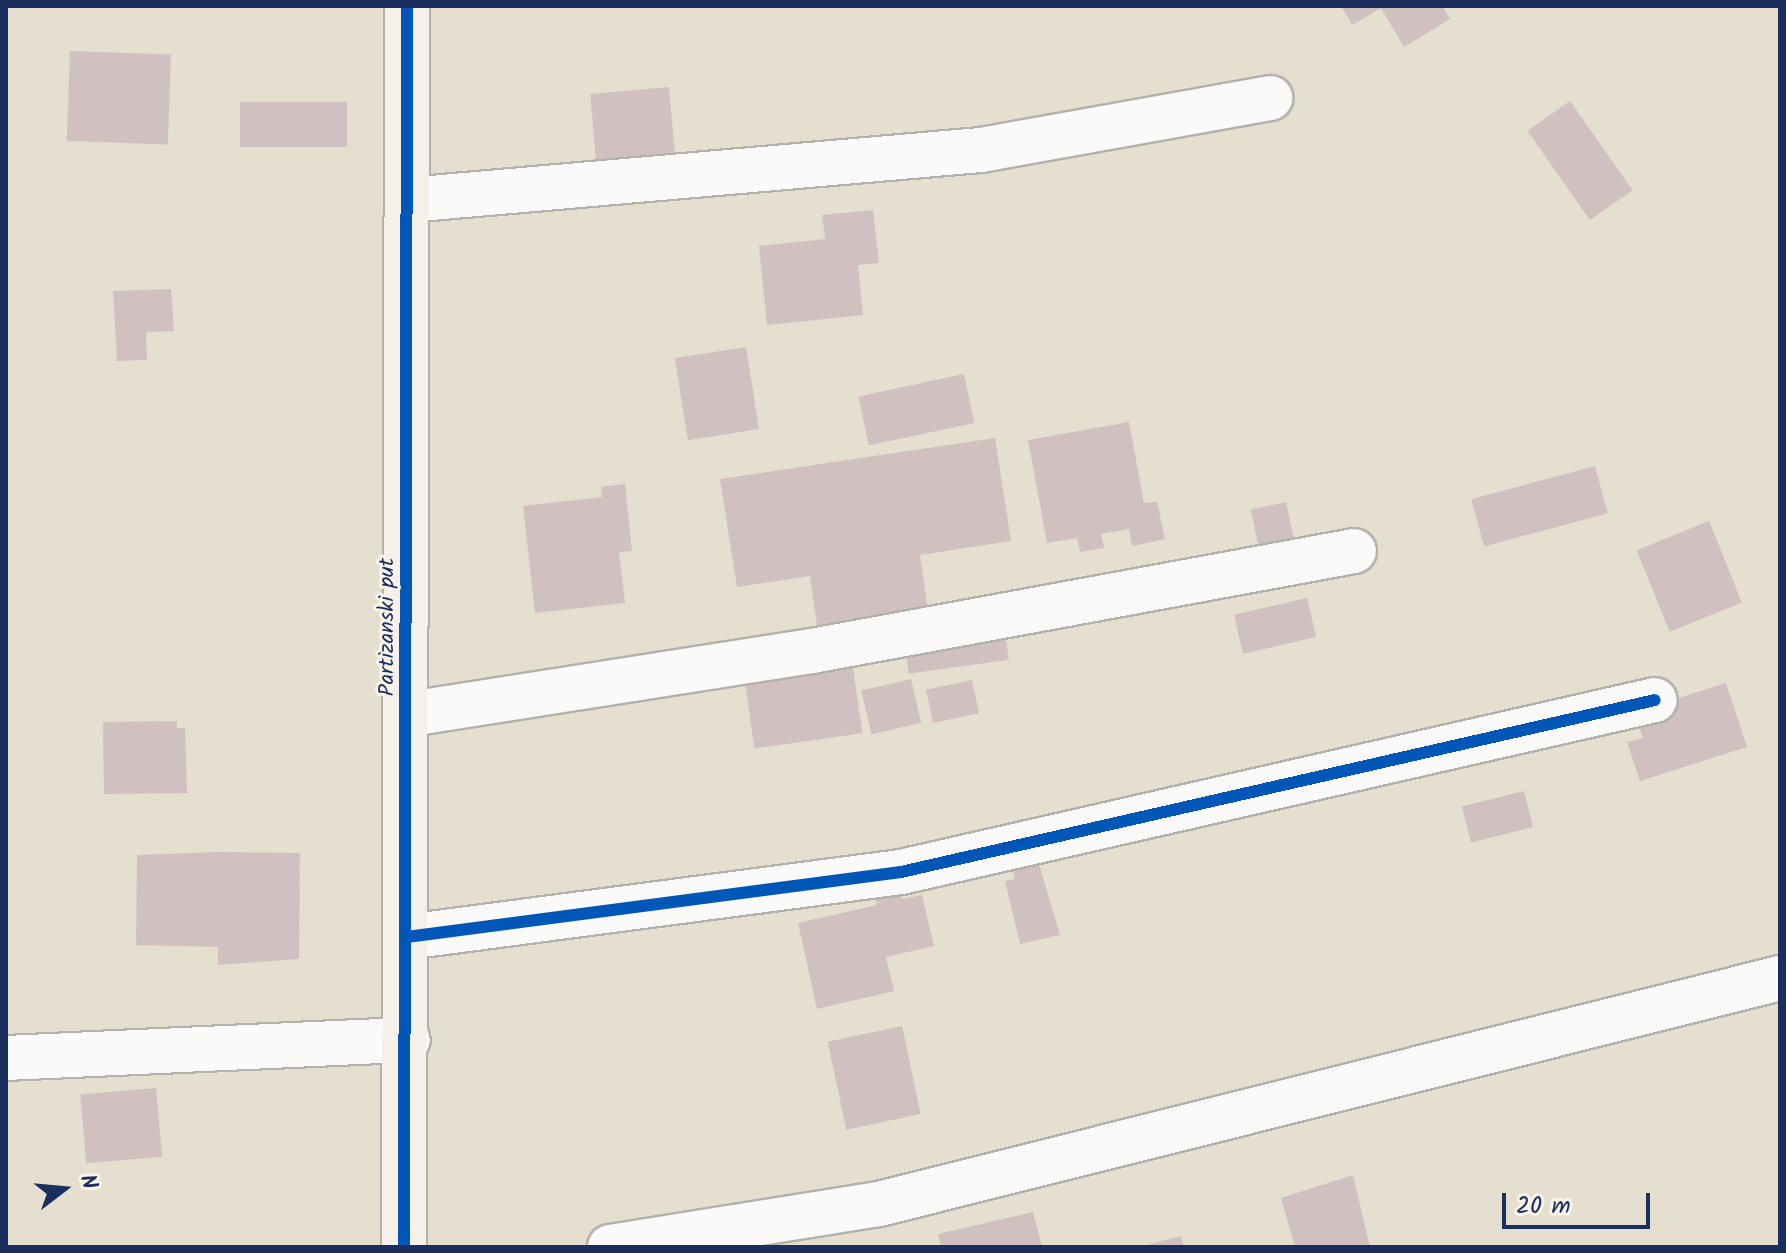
<!DOCTYPE html>
<html>
<head>
<meta charset="utf-8">
<style>
	body { margin:0 }
	#map { position:relative; width:1786px; height:1253px; overflow:hidden; background:#e4dfcf; font-family:Kalam,sans-serif }
	div>[style] { position:absolute }
	[style*='--x'] { left:calc(var(--x)*1px); top:calc(var(--y)*1px); width:calc(var(--w)*1px); rotate:calc(var(--a)*1deg) }
	.building>* { inset:0; background:#d1c0c0; transform-origin:0 0 }
	.roads { filter:drop-shadow(2px 0 #b2b1ab) drop-shadow(-2px 0 #b2b1ab) drop-shadow(0 2px #b2b1ab) drop-shadow(0 -2px #b2b1ab) }
	.minor>* { height:44px; margin:-22px; padding:0 22px; transform-origin:22px; border-radius:22px; background:#fbfaf8 }
	.secondary>* { height:44px; margin:-22px; padding:0 22px; transform-origin:22px; border-radius:22px; background:#f5f1ea }
	.cycleway>* { height:12px; margin:-6px; padding:0 6px; transform-origin:6px; border-radius:6px; background:#0057b8 }
	span { translate:-50% -50%; white-space:nowrap; text-align:center; line-height:1.15; -webkit-text-stroke:6px #f7f3e8; paint-order:stroke }
	.street-label { font-size:22px; color:#1b2f5e }
	.frame { position:absolute; inset:0; border:8px solid #1b2f5e; pointer-events:none }
	.north { position:absolute; left:24px; top:1149px; width:80px; height:80px; -webkit-text-stroke:6px #f7f3e8; paint-order:stroke; rotate:74deg; font-size:22px; font-weight:700; line-height:32px; text-align:center; color:#1b2f5e }
	.north::after { content:''; display:block; margin:auto; width:28px; height:36px; background:#1b2f5e; clip-path:polygon(50% 0,100% 100%,50% 72%,0 100%) }
	.scale { position:absolute; left:1502px; top:1193px; width:148px; height:36px; box-sizing:border-box; border:4px solid #1b2f5e; border-top:0; padding-left:10px; font-size:24px; line-height:28px; white-space:nowrap; color:#1b2f5e; -webkit-text-stroke:6px #f7f3e8; paint-order:stroke }
</style>
</head>
<body>
<div id="map">
	<div class="building">
		<i style="clip-path:polygon(1341px 6px,1442px 6px,1450px 19px,1404px 47px,1381px 8px,1352px 25px)"></i>
		<i style="left:70px;top:51px;width:101px;height:90px;rotate:2deg"></i>
		<i style="left:669px;top:87px;width:68px;height:79px;rotate:85deg"></i>
		<i style="left:1570px;top:101px;width:109px;height:52px;rotate:55deg"></i>
		<i style="left:240px;top:102px;width:107px;height:45px"></i>
		<i style="clip-path:polygon(873px 210px,879px 263px,858px 265px,863px 315px,767px 325px,759px 246px,825px 239px,822px 215px)"></i>
		<i style="clip-path:polygon(171px 289px,174px 331px,146px 332px,147px 360px,117px 361px,113px 291px)"></i>
		<i style="left:746px;top:347px;width:83px;height:72px;rotate:81deg"></i>
		<i style="left:964px;top:374px;width:50px;height:108px;rotate:78deg"></i>
		<i style="clip-path:polygon(1129px 422px,1144px 503px,1157px 502px,1165px 539px,1132px 546px,1129px 529px,1101px 534px,1104px 548px,1080px 552px,1077px 538px,1047px 543px,1028px 440px)"></i>
		<i style="clip-path:polygon(995px 438px,1011px 541px,920px 555px,928px 610px,817px 626px,810px 576px,737px 587px,720px 479px)"></i>
		<i style="left:1595px;top:466px;width:49px;height:128px;rotate:75deg"></i>
		<i style="clip-path:polygon(625px 484px,632px 551px,619px 552px,625px 603px,535px 613px,523px 506px,602px 497px,601px 487px)"></i>
		<i style="left:1286px;top:502px;width:38px;height:36px;rotate:78deg"></i>
		<i style="left:1709px;top:521px;width:88px;height:78px;rotate:68deg"></i>
		<i style="left:1307px;top:598px;width:40px;height:75px;rotate:77deg"></i>
		<i style="left:1004px;top:625px;width:35px;height:101px;rotate:82deg"></i>
		<i style="left:852px;top:660px;width:74px;height:109px;rotate:82deg"></i>
		<i style="left:911px;top:679px;width:45px;height:51px;rotate:77deg"></i>
		<i style="left:972px;top:680px;width:34px;height:47px;rotate:78deg"></i>
		<i style="clip-path:polygon(1726px 683px,1747px 747px,1640px 781px,1627px 742px,1643px 738px,1634px 712px)"></i>
		<i style="clip-path:polygon(177px 721px,177px 728px,185px 728px,187px 793px,104px 794px,103px 722px)"></i>
		<i style="left:1524px;top:791px;width:37px;height:64px;rotate:76deg"></i>
		<i style="clip-path:polygon(219px 852px,300px 853px,299px 959px,218px 965px,218px 947px,136px 945px,137px 855px)"></i>
		<i style="clip-path:polygon(1036px 854px,1060px 935px,1020px 944px,1005px 881px,1015px 879px,1010px 860px)"></i>
		<i style="clip-path:polygon(900px 889px,902px 899px,922px 895px,934px 946px,886px 957px,894px 991px,817px 1009px,798px 923px,877px 905px,875px 895px)"></i>
		<i style="left:902px;top:1026px;width:90px;height:76px;rotate:78deg"></i>
		<i style="left:156px;top:1088px;width:69px;height:76px;rotate:85deg"></i>
		<i style="clip-path:polygon(1353px 1175px,1370px 1247px,1295px 1247px,1281px 1198px)"></i>
		<i style="clip-path:polygon(1033px 1212px,1042px 1247px,941px 1247px,938px 1234px)"></i>
		<i style="clip-path:polygon(1181px 1236px,1184px 1247px,1143px 1247px,1143px 1246px)"></i>
	</div>
	<div class="roads">
		<div class="minor">
			<i style="--x:408;--y:200;--w:575;--a:-4.99"></i>
			<i style="--x:981;--y:150;--w:294;--a:-10.2"></i>
			<i style="--x:409;--y:714;--w:408;--a:-8.9"></i>
			<i style="--x:812;--y:651;--w:551;--a:-10.45"></i>
			<i style="--x:407;--y:937;--w:498;--a:-7.5"></i>
			<i style="--x:901;--y:872;--w:773;--a:-12.85"></i>
			<i style="--x:6;--y:1058;--w:402;--a:-2.6"></i>
			<i style="--x:610;--y:1247;--w:272;--a:-9.1"></i>
			<i style="--x:879;--y:1204;--w:929;--a:-14.08"></i>
		</div>
		<div class="secondary">
			<i style="--x:404;--y:1247;--w:1241;--a:-89.86"></i>
		</div>
	</div>
	<div class="cycleway">
		<i style="--x:407;--y:937;--w:498;--a:-7.5"></i>
		<i style="--x:901;--y:872;--w:773;--a:-12.85"></i>
		<i style="--x:404;--y:1247;--w:1241;--a:-89.86"></i>
	</div>
	<div class="street-label">
		<span style="left:388px;top:627px;rotate:-90deg">Partizanski put</span>
	</div>
	<div class="frame"></div>
	<div class="north">N</div>
	<div class="scale">20 m</div>
</div>
</body>
</html>
